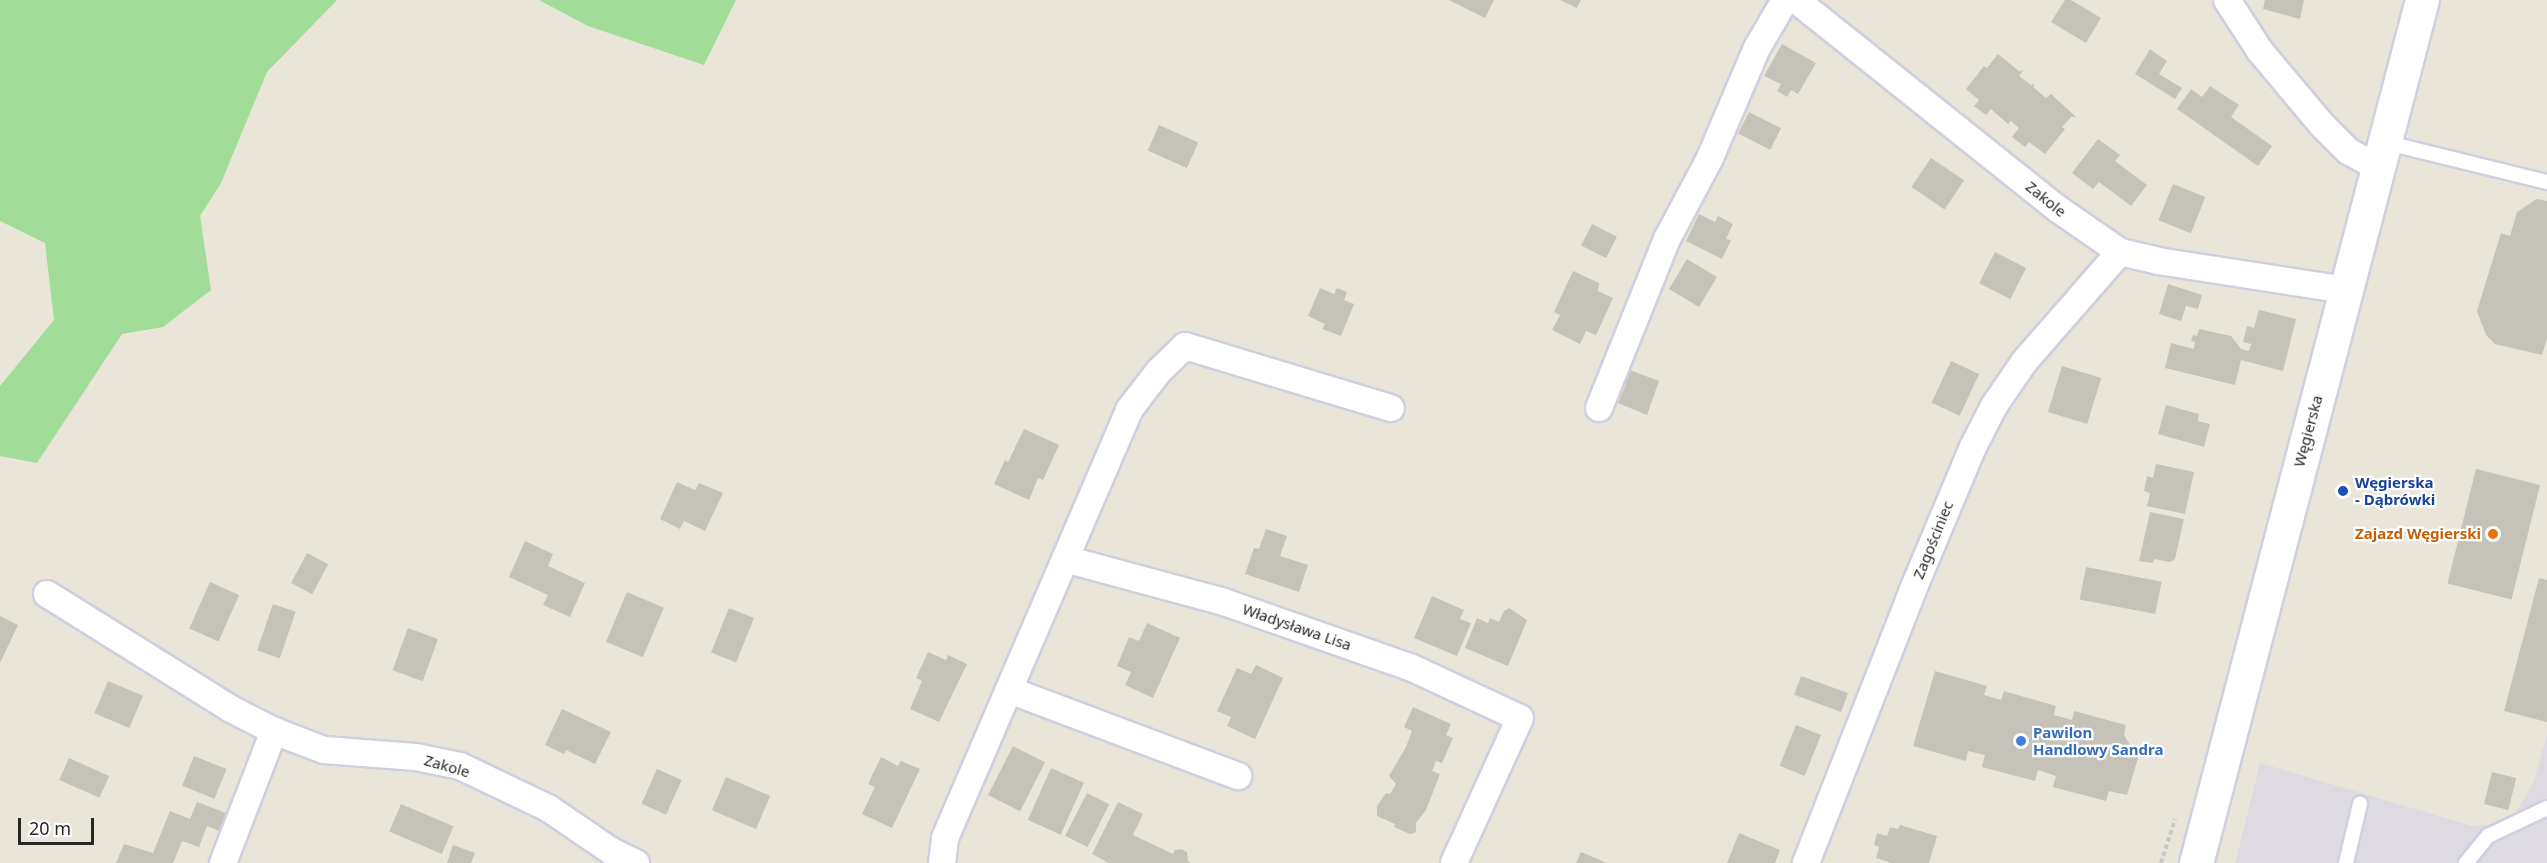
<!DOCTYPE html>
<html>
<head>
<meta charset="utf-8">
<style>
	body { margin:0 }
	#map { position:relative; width:2547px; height:863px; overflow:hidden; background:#e9e6d9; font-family:"Noto Sans",sans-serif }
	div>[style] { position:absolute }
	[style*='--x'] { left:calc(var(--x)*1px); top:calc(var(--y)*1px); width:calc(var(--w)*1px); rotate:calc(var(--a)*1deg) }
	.industrial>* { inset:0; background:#dedae1 }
	.green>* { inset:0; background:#a1dc99 }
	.building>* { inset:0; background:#c4c2b9; transform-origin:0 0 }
	.path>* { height:4px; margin-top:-2px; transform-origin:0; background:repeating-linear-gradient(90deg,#c7c7c7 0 4.5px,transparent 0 7.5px) }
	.roads { filter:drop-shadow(2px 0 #cfcfdf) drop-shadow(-2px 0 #cfcfdf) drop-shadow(0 2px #cfcfdf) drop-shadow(0 -2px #cfcfdf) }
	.lane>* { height:14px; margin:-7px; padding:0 7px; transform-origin:7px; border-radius:7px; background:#fff }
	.street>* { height:26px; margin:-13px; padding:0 13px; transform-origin:13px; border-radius:13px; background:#fff }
	.secondary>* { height:33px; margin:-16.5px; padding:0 16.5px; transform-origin:16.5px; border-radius:16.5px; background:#fff }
	.dots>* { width:16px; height:16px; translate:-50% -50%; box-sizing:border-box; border:3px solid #fff; border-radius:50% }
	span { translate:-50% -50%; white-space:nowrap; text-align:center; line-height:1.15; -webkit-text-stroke:4.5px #fff; paint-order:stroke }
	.street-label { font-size:15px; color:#272727 }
	.transit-label { font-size:15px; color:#164399; font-weight:700 }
	.left { translate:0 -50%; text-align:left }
	.food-label { font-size:15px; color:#c56008; font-weight:700 }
	.right { translate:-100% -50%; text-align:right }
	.shop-label { font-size:15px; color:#366cbe; font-weight:700 }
	.scale { position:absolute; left:18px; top:818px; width:76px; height:27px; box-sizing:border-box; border:3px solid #272727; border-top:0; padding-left:8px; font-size:18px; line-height:21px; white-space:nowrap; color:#272727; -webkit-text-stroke:4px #fff; paint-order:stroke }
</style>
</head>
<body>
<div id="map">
	<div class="industrial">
		<i style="clip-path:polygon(2547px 735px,2547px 863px,2235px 863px,2260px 763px,2472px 826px,2502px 824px,2513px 817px,2533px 784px)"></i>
	</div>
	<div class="green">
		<i style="clip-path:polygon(0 0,337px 0,267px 72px,221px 183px,200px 216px,211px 290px,163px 327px,122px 334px,37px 463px,0 456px,0 386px,54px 320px,45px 243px,0 221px)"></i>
		<i style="clip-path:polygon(539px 0,736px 0,704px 65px,588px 26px)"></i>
	</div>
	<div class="building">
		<i style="clip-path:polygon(1449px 0,1494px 0,1485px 18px)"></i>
		<i style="clip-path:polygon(1560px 0,1581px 0,1577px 8px)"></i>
		<i style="clip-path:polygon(2065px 0,2071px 0,2101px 18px,2086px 43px,2051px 22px)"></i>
		<i style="clip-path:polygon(2265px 0,2304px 0,2300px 19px,2263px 9px)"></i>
		<i style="clip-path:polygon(1782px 44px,1816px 63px,1798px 94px,1791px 90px,1787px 97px,1777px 91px,1781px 84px,1764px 76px)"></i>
		<i style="clip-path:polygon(2150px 49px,2167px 61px,2159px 74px,2182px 88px,2175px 99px,2135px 74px)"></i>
		<i style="clip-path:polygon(1998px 54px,2020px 72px,2021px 70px,2023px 71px,2019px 76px,2031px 85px,2035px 84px,2033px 87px,2046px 98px,2051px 94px,2075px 116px,2074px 118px,2072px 116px,2062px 127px,2065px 129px,2045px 154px,2029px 142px,2025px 147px,2012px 137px,2019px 128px,2011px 121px,2008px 124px,1991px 109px,1986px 115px,1974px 106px,1979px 100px,1966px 89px,1984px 66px,1987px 68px)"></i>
		<i style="clip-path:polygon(2210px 86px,2239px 105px,2231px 117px,2272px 146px,2258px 166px,2177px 109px,2191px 89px,2202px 97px)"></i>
		<i style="left:1749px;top:112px;width:36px;height:24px;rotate:27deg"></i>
		<i style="left:1159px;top:125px;width:43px;height:28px;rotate:24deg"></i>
		<i style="clip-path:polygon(2098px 139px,2120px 155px,2115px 161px,2147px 185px,2131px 206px,2099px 182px,2093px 189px,2072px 173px)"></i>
		<i style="left:1931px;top:158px;width:40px;height:35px;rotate:34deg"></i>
		<i style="left:2173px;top:184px;width:35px;height:39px;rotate:22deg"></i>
		<i style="clip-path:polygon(2537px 199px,2547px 201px,2547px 338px,2542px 355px,2495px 344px,2486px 335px,2477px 311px,2501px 233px,2510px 236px,2517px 212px)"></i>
		<i style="clip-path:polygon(1699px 214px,1715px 222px,1718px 216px,1733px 224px,1726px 239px,1731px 240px,1722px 259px,1686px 241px)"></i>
		<i style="left:1592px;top:224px;width:28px;height:24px;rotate:27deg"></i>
		<i style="left:1995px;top:252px;width:35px;height:35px;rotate:27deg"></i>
		<i style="left:1687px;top:259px;width:35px;height:35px;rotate:31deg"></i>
		<i style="clip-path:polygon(1573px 271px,1599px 283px,1598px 291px,1613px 298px,1596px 335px,1586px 331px,1580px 344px,1552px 330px,1560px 315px,1554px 312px)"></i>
		<i style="clip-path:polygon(2168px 284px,2202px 295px,2198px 309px,2186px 306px,2181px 321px,2159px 314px)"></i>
		<i style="clip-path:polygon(1320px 288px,1334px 294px,1337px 288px,1347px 292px,1344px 300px,1354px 304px,1341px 336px,1322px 329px,1325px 324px,1308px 316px)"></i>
		<i style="clip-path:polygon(2259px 310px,2296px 319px,2283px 371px,2241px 360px,2235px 385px,2165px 368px,2171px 343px,2194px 349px,2195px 342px,2191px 341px,2193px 335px,2197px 336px,2199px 329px,2231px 336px,2241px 349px,2249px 351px,2251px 344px,2243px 342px,2247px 326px,2254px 328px)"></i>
		<i style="left:1951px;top:361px;width:31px;height:46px;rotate:25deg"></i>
		<i style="left:2062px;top:366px;width:41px;height:48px;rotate:17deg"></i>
		<i style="clip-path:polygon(1627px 369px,1659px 381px,1647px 415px,1618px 403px,1626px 384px,1622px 382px)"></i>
		<i style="clip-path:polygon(2166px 405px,2199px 414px,2198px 421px,2210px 424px,2204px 447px,2158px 434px)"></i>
		<i style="clip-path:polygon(1024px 429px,1059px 445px,1043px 480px,1038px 478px,1029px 500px,994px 484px,1005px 460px,1008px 462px)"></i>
		<i style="clip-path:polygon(2156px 464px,2194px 472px,2185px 514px,2147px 506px,2150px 493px,2144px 491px,2147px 476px,2153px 478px)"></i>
		<i style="left:2476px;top:469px;width:66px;height:118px;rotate:14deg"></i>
		<i style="clip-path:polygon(677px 482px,695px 490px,699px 483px,723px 493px,705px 531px,684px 521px,680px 529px,660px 519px)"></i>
		<i style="clip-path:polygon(2150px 512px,2184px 519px,2175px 559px,2170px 562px,2154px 559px,2153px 563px,2139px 561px)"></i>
		<i style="clip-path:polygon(1266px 529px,1287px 536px,1280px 556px,1308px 565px,1299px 592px,1245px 574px,1254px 548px,1259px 549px)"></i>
		<i style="clip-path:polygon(525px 541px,553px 554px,548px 566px,585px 583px,570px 617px,543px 605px,548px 595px,509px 577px)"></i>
		<i style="left:307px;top:553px;width:24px;height:34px;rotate:28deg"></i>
		<i style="left:2086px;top:567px;width:77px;height:33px;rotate:11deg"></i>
		<i style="clip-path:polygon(2539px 578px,2547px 580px,2547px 722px,2504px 711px)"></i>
		<i style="left:210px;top:582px;width:32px;height:51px;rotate:24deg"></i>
		<i style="left:627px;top:592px;width:40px;height:54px;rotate:23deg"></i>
		<i style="clip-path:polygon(1432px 596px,1464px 610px,1460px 619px,1471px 623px,1457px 656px,1414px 638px)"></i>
		<i style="left:273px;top:604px;width:24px;height:49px;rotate:19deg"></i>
		<i style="left:729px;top:608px;width:27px;height:48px;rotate:22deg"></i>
		<i style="clip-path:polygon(1509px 608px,1527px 620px,1508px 666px,1465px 648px,1477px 618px,1488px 623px,1490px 618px,1499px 622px,1504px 611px)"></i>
		<i style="clip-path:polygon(0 616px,18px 625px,0 663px)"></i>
		<i style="clip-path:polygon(1147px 623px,1180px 638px,1153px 698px,1125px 685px,1131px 672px,1117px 666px,1129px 637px,1139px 641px)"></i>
		<i style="left:408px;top:628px;width:32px;height:45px;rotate:20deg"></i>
		<i style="clip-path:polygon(928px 652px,946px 660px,948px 655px,967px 664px,939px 722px,910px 709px,922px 681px,916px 678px)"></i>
		<i style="clip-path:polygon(1256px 665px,1283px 678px,1255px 739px,1227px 726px,1231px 717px,1217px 711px,1237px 668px,1251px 674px)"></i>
		<i style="clip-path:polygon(1935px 671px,1987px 686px,1984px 695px,2001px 700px,2004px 691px,2056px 706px,2054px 715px,2072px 720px,2074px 711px,2126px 725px,2124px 735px,2138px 758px,2127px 795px,2109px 791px,2106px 801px,2053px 787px,2056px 776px,2038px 770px,2035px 781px,1982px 767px,1985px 755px,1968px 751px,1966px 761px,1913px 746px)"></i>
		<i style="left:1801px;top:676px;width:50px;height:20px;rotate:20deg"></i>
		<i style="left:108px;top:681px;width:38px;height:35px;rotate:23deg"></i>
		<i style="clip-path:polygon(1413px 707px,1451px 724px,1446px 735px,1453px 738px,1442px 763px,1436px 761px,1432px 771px,1440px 774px,1426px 810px,1416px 823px,1416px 832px,1410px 834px,1394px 827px,1395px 824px,1377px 816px,1377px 806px,1386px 793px,1390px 794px,1396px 784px,1389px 776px,1406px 747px,1412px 731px,1404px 727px)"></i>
		<i style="clip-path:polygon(562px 709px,611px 732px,595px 764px,566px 750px,564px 754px,545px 745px)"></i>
		<i style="left:1796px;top:725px;width:27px;height:44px;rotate:22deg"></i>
		<i style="left:1013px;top:746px;width:36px;height:55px;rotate:27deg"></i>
		<i style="left:194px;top:756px;width:35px;height:32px;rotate:22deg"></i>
		<i style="clip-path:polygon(881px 757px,898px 766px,901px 761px,920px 769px,892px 828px,862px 814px,875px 787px,868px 784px)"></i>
		<i style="left:69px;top:758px;width:44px;height:24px;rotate:24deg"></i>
		<i style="left:1051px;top:768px;width:36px;height:57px;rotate:24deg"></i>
		<i style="left:657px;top:769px;width:27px;height:38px;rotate:24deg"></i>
		<i style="left:2492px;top:772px;width:25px;height:33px;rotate:14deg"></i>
		<i style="left:726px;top:777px;width:48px;height:36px;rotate:23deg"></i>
		<i style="left:1087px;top:793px;width:25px;height:48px;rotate:27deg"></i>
		<i style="clip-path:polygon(197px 802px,226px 813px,219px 831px,207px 826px,199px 847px,182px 841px,173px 863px,116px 863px,124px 844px,153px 853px,170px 811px,190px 819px)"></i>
		<i style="clip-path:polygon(1118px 802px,1143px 814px,1133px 835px,1173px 854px,1175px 850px,1181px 849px,1187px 852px,1188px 861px,1191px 863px,1109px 863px,1092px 854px)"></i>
		<i style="left:401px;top:804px;width:57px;height:30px;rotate:23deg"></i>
		<i style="clip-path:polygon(1900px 825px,1937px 836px,1929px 863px,1892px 863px,1876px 858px,1879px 847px,1874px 845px,1877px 833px,1887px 836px,1890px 827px,1898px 829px)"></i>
		<i style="clip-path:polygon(1739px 833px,1780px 850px,1775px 863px,1727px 863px)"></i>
		<i style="clip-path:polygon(453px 845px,475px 853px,471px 863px,447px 863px)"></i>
		<i style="clip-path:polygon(1581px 852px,1607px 863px,1576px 863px)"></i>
	</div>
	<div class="path">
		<i style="--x:2161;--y:863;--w:46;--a:-72.3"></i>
	</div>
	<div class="roads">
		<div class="lane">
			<i style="--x:2384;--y:142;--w:168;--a:13.8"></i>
			<i style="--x:2346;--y:863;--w:61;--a:-76.7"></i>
			<i style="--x:2466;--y:863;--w:35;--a:-51"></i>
			<i style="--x:2488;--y:836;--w:65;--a:-25.4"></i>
		</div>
		<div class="street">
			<i style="--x:1796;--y:0;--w:335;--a:38.6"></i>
			<i style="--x:2058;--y:209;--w:75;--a:34.7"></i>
			<i style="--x:2120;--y:252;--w:39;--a:13"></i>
			<i style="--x:2158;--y:261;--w:189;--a:8.8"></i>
			<i style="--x:2227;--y:0;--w:61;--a:57.1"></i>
			<i style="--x:2260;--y:51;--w:98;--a:50"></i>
			<i style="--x:2323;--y:126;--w:35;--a:45"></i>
			<i style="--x:2348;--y:151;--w:33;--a:29"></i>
			<i style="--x:1599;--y:408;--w:182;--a:-68.1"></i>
			<i style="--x:1667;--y:239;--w:92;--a:-62"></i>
			<i style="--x:1710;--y:158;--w:120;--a:-66.9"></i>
			<i style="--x:1757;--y:48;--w:56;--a:-59.7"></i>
			<i style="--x:1065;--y:559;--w:165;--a:15.1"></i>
			<i style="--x:1224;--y:602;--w:197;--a:19.3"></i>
			<i style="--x:1410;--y:667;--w:121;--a:24.9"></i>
			<i style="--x:1520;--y:718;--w:159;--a:114.5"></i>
			<i style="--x:47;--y:594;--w:217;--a:32"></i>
			<i style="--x:231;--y:709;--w:48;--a:27.1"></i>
			<i style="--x:274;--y:731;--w:53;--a:20.8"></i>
			<i style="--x:324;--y:750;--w:92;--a:4.4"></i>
			<i style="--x:416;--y:757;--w:45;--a:11.6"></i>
			<i style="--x:460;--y:766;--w:98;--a:25.5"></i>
			<i style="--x:548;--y:808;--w:76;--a:34.3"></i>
			<i style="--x:611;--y:851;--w:28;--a:26"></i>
			<i style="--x:1009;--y:690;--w:245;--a:20.6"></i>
			<i style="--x:223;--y:863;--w:142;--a:-68.9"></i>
			<i style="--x:942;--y:863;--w:25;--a:-83"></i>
			<i style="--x:945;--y:838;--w:466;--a:-66.7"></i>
			<i style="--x:1129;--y:410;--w:49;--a:-52.4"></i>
			<i style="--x:1159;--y:371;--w:36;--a:-44"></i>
			<i style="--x:1185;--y:346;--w:215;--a:16.8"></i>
			<i style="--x:1806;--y:863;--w:291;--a:-68.6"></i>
			<i style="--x:1912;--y:592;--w:157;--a:-67.2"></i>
			<i style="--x:1973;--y:447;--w:46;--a:-62.9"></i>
			<i style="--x:1994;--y:406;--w:53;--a:-55.7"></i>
			<i style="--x:2024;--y:362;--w:146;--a:-48.9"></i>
		</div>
		<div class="secondary">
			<i style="--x:2196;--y:863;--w:892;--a:-75.33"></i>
		</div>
	</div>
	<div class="dots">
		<i style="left:2343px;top:491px;background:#1a4fb4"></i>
		<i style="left:2493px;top:534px;background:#e8710a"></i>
		<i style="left:2021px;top:741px;background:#3f7fe0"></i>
	</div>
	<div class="street-label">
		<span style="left:2046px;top:199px;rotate:39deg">Zakole</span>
		<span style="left:2308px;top:431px;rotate:-75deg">Węgierska</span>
		<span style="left:1933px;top:540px;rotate:-68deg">Zagościniec</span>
		<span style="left:1297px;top:627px;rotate:19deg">Władysława Lisa</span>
		<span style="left:447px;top:766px;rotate:16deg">Zakole</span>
	</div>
	<div class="transit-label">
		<span class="left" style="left:2355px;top:491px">Węgierska<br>- Dąbrówki</span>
	</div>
	<div class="food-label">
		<span class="right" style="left:2481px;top:534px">Zajazd Węgierski</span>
	</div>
	<div class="shop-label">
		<span class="left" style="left:2033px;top:741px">Pawilon<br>Handlowy Sandra</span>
	</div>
	<div class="scale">20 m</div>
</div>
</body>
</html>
